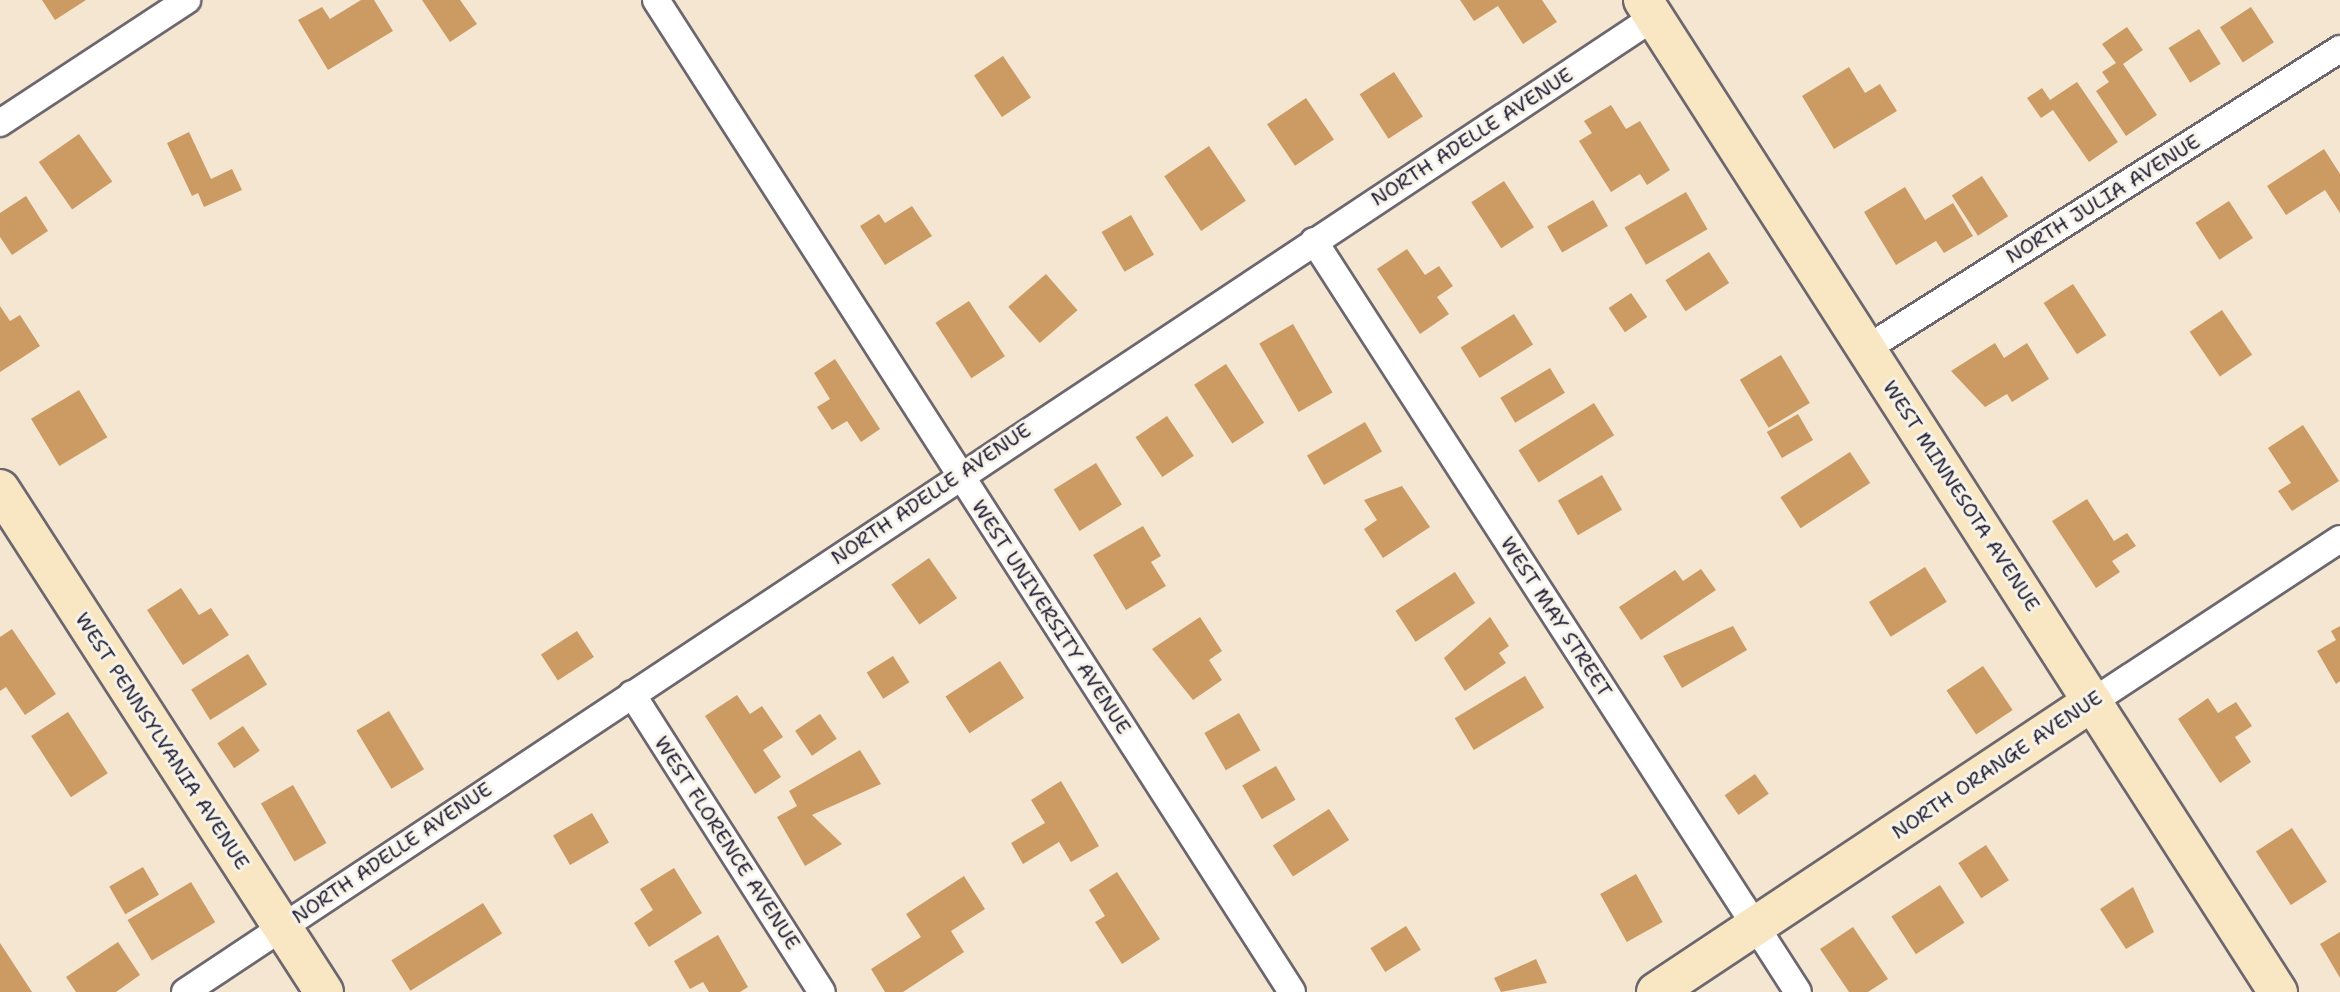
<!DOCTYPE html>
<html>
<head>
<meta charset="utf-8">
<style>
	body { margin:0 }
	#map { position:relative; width:2340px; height:992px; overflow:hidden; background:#f4e6d0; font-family:"Shantell Sans",sans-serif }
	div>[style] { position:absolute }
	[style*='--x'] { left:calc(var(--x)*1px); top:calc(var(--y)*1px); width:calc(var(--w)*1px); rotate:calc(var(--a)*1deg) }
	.building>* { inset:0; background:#cb9b63; transform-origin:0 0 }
	.roads { filter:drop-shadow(2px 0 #6c676f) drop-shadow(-2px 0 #6c676f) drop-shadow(0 2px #6c676f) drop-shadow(0 -2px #6c676f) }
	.street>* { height:26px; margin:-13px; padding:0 13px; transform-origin:13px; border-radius:13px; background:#fff }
	.secondary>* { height:38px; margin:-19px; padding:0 19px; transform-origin:19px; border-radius:19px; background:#f9e7c3 }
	span { translate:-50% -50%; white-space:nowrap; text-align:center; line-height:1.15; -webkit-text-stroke:6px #f7f3e8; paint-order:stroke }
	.street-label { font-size:20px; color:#22223b }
</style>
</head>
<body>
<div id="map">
	<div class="building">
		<i style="clip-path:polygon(42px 0,86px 0,55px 20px)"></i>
		<i style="clip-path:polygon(361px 0,374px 0,393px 31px,328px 70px,298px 20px,322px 7px,330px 19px)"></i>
		<i style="clip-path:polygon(422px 0,460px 0,477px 24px,450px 42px)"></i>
		<i style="clip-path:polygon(1460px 0,1542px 0,1557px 22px,1523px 44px,1498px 6px,1474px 21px)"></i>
		<i style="left:2251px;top:7px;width:42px;height:37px;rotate:57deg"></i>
		<i style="clip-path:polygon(2127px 27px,2143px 50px,2123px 64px,2157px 115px,2126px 136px,2096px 91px,2109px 82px,2102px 72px,2116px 63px,2102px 44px)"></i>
		<i style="left:2199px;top:29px;width:41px;height:36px;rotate:58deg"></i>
		<i style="left:1003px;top:56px;width:50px;height:35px;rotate:56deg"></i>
		<i style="clip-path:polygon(1849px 67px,1865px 93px,1880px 84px,1897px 111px,1834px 149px,1802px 96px)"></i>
		<i style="left:1394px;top:72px;width:53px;height:41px;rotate:57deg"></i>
		<i style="clip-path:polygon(2077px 82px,2118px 142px,2089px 162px,2053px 110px,2041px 118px,2027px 98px,2042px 88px,2050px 100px)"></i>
		<i style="left:1306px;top:98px;width:50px;height:47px;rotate:56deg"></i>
		<i style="clip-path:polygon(1611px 105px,1626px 129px,1640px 121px,1670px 170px,1647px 185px,1640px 174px,1611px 192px,1579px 141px,1592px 133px,1584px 121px)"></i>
		<i style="clip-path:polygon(189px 132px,211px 179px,232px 169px,242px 190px,204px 207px,198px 193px,192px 196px,167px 143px)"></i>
		<i style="left:79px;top:134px;width:58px;height:49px;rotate:55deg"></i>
		<i style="left:1209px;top:146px;width:66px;height:54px;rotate:56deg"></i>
		<i style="clip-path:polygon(2324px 149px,2340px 174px,2340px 213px,2325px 190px,2286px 215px,2267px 186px)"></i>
		<i style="left:1982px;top:176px;width:48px;height:36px;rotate:57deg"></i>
		<i style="left:1504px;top:181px;width:55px;height:39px;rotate:57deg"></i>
		<i style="clip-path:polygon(1905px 187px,1925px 220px,1953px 203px,1973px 236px,1944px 253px,1936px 241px,1896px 265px,1864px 212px)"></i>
		<i style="left:1686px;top:192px;width:43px;height:71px;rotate:60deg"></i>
		<i style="clip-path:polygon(26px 196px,48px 231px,12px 255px,0 237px,0 213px)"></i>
		<i style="left:1593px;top:200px;width:30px;height:53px;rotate:60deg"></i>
		<i style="left:2229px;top:201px;width:44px;height:40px;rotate:57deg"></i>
		<i style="clip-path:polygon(912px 206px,932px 236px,885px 265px,860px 226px,879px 214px,885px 223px)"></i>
		<i style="left:1131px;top:215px;width:46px;height:34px;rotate:60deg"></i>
		<i style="clip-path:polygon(1407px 249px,1425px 275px,1439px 266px,1453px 286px,1437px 297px,1449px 314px,1420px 334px,1377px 269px)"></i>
		<i style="left:1709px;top:252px;width:37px;height:52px;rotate:57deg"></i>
		<i style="left:1046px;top:274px;width:48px;height:50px;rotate:49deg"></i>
		<i style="left:2073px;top:284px;width:61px;height:35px;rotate:57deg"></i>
		<i style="left:1631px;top:293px;width:29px;height:27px;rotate:56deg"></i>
		<i style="left:969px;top:301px;width:66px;height:40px;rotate:57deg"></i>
		<i style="clip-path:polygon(0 306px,10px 321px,20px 315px,40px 346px,0 372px)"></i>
		<i style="left:2222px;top:310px;width:54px;height:39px;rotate:56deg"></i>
		<i style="left:1514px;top:314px;width:36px;height:63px;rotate:58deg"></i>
		<i style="left:1293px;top:324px;width:79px;height:39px;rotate:60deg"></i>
		<i style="clip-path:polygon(1995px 343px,2004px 358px,2027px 343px,2049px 379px,2012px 402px,2007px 394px,1985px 407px,1951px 371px)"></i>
		<i style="left:1781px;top:355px;width:56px;height:48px;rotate:59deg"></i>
		<i style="clip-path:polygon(835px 359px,880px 429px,861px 442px,847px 421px,832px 430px,817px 407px,830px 399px,814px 373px)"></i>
		<i style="left:1226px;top:364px;width:70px;height:38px;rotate:57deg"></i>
		<i style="left:1550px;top:368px;width:29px;height:58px;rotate:59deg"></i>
		<i style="left:79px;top:390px;width:55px;height:56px;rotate:59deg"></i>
		<i style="left:1594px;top:403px;width:38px;height:89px;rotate:58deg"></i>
		<i style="left:1798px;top:414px;width:30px;height:36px;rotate:60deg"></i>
		<i style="left:1167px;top:416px;width:48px;height:38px;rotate:56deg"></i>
		<i style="left:1365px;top:422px;width:34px;height:67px;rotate:60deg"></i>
		<i style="clip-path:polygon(2303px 425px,2339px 481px,2292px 511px,2278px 491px,2291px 483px,2268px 448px)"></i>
		<i style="left:1850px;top:452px;width:37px;height:83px;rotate:57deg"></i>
		<i style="left:1096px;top:463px;width:49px;height:50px;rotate:58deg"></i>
		<i style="left:1602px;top:475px;width:40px;height:51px;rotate:60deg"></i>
		<i style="clip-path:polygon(1402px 486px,1430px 527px,1383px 558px,1364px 529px,1377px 520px,1364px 500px)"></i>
		<i style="clip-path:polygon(2087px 499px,2114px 541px,2127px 533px,2136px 546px,2112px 561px,2120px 572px,2096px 588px,2052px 521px)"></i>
		<i style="clip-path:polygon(1143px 526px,1161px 556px,1151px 562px,1166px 586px,1126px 610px,1093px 555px)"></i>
		<i style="left:929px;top:558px;width:49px;height:46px;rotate:55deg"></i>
		<i style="left:1925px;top:567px;width:41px;height:66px;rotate:58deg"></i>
		<i style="clip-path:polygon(1701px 569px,1716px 590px,1641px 640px,1619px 607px,1675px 570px,1683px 581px)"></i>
		<i style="left:1455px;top:572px;width:37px;height:71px;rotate:57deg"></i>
		<i style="clip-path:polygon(181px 588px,199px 615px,211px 608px,229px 635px,183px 665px,147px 610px)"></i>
		<i style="clip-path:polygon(1200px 617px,1222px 651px,1209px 660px,1222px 680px,1193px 700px,1152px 649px)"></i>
		<i style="clip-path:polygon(1490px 617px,1509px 646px,1499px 653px,1506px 663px,1465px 691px,1444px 658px)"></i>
		<i style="clip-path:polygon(1733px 626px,1747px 650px,1682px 688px,1663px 656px)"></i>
		<i style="clip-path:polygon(2340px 626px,2340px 681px,2336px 684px,2317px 651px,2336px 640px,2331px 631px)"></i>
		<i style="clip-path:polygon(12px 629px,56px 694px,25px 715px,6px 687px,0 691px,0 637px)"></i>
		<i style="left:577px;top:631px;width:31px;height:43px;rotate:57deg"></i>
		<i style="left:248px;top:654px;width:36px;height:67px;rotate:58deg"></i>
		<i style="left:893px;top:656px;width:31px;height:31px;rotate:58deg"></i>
		<i style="left:1000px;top:661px;width:44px;height:65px;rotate:57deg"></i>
		<i style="left:1983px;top:666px;width:53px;height:44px;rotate:56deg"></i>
		<i style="left:1525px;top:676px;width:37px;height:82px;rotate:59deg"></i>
		<i style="clip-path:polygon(737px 695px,750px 714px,762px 706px,783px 737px,763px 750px,781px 777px,755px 794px,705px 716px)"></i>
		<i style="clip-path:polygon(2208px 698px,2218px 713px,2236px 702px,2252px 726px,2235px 737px,2251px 762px,2220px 783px,2178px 719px)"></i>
		<i style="left:389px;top:711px;width:68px;height:38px;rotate:59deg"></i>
		<i style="left:68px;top:712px;width:73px;height:44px;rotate:57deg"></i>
		<i style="left:1239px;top:713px;width:43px;height:40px;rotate:60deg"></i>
		<i style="left:820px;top:714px;width:30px;height:30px;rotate:56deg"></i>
		<i style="left:243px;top:726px;width:30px;height:31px;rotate:56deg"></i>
		<i style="clip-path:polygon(860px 750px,881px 784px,812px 815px,842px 844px,805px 866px,777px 817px,797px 806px,789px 791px)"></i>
		<i style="left:1276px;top:766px;width:39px;height:39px;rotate:60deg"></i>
		<i style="left:1755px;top:774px;width:24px;height:37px;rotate:55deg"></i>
		<i style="clip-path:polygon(1061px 781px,1099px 846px,1071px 862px,1059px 842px,1023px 864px,1011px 843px,1045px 823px,1031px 800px)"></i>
		<i style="left:293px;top:785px;width:67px;height:37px;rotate:60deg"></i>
		<i style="left:1329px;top:809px;width:37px;height:67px;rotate:57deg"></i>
		<i style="left:592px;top:813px;width:34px;height:45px;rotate:60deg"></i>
		<i style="left:2292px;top:828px;width:64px;height:43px;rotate:57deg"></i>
		<i style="left:1986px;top:845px;width:42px;height:33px;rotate:57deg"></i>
		<i style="left:143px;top:867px;width:32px;height:39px;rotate:60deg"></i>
		<i style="clip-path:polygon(674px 868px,702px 913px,649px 947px,634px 923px,653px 910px,640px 889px)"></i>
		<i style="clip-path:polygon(1117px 872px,1160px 939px,1122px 964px,1095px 922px,1105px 916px,1089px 890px)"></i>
		<i style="left:1636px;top:874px;width:55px;height:41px;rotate:61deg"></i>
		<i style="clip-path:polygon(964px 876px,985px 909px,951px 931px,964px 952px,903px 992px,885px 992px,871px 969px,921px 937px,906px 914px)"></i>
		<i style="left:191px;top:882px;width:47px;height:74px;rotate:59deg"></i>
		<i style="left:1940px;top:885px;width:45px;height:58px;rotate:57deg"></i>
		<i style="clip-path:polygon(2133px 887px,2154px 932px,2126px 949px,2100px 909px)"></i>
		<i style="left:483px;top:903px;width:36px;height:108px;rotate:58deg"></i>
		<i style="left:1406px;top:926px;width:28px;height:42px;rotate:58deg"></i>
		<i style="clip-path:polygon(1853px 927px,1888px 979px,1868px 992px,1849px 992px,1820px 949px)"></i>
		<i style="clip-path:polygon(2340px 932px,2340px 978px,2320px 944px)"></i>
		<i style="clip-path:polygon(718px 935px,748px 987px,740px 992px,709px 992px,703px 982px,690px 989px,674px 961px)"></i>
		<i style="clip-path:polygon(118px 942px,140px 975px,116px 992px,76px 992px,66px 977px)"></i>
		<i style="clip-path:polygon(0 943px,32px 992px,0 992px)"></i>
		<i style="clip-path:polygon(1536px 959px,1547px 983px,1501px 992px,1494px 978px)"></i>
	</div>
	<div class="roads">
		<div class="street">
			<i style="--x:656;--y:0;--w:1178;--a:57.33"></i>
			<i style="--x:0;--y:123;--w:224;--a:-33.3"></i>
			<i style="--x:1314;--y:241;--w:893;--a:57.2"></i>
			<i style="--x:1866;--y:349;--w:561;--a:-32.33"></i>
			<i style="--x:632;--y:694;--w:353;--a:57.5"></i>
			<i style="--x:2092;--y:702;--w:297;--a:-33.3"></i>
			<i style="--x:185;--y:992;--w:1763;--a:-33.57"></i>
		</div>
		<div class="secondary">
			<i style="--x:1643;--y:0;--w:1178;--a:57.38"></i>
			<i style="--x:0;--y:489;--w:598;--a:57.21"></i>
			<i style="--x:1656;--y:992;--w:524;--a:-33.63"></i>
		</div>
	</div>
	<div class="street-label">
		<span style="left:1472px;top:137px;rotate:-33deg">NORTH ADELLE AVENUE</span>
		<span style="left:2103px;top:199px;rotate:-32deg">NORTH JULIA AVENUE</span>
		<span style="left:931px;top:494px;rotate:-34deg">NORTH ADELLE AVENUE</span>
		<span style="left:1961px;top:496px;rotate:57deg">WEST MINNESOTA AVENUE</span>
		<span style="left:1051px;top:617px;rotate:57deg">WEST UNIVERSITY AVENUE</span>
		<span style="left:1556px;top:617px;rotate:57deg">WEST MAY STREET</span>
		<span style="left:162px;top:741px;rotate:57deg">WEST PENNSYLVANIA AVENUE</span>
		<span style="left:1997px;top:765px;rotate:-34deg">NORTH ORANGE AVENUE</span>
		<span style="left:727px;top:843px;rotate:57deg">WEST FLORENCE AVENUE</span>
		<span style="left:392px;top:853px;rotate:-34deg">NORTH ADELLE AVENUE</span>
	</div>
</div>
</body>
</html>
